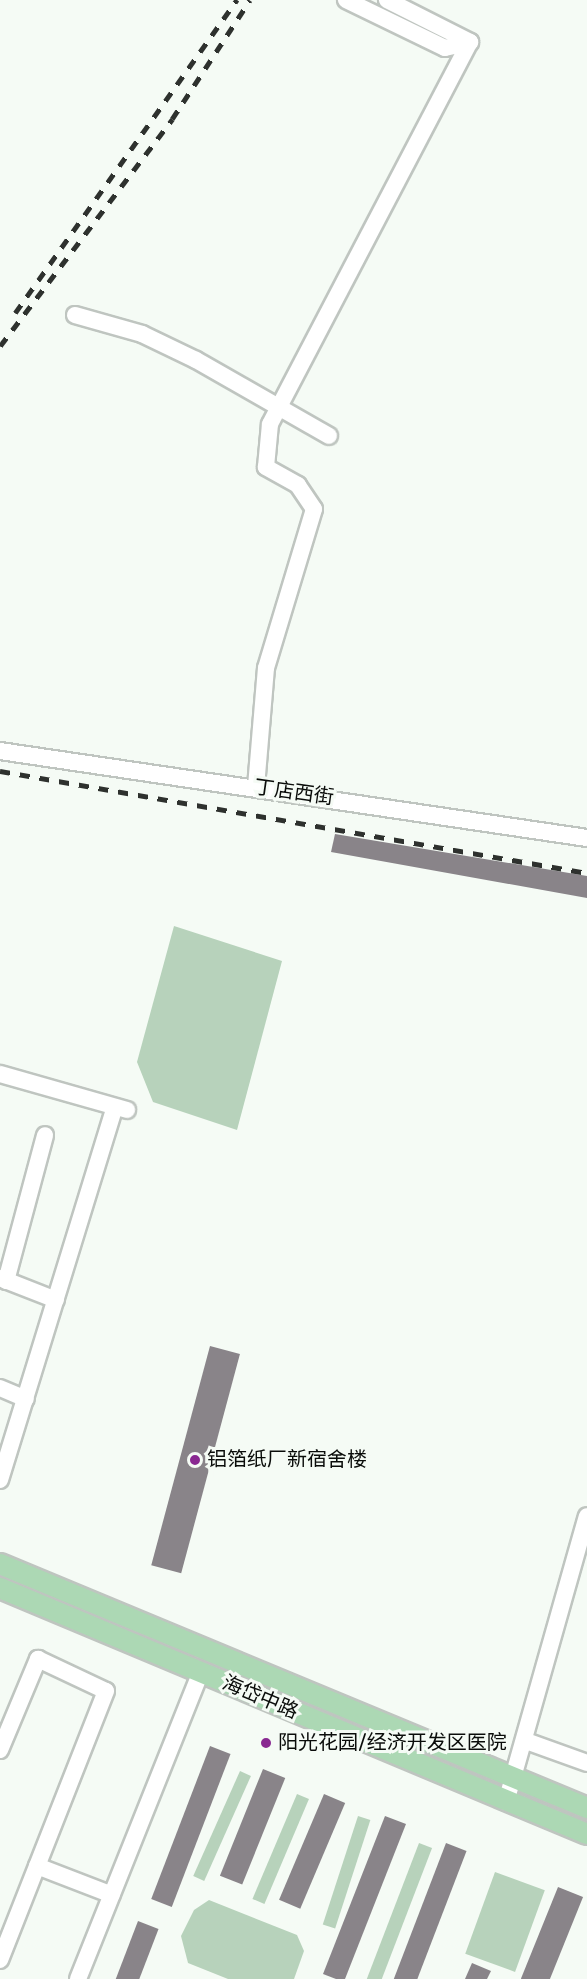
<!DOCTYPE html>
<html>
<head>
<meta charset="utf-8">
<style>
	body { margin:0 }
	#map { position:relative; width:587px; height:1979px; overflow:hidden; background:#f5fbf5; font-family:"Varela Round","Noto Sans SC",sans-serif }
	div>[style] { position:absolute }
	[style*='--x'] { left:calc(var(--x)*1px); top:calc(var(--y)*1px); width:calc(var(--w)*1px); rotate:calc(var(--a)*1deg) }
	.green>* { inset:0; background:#b7d2bb; transform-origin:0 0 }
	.building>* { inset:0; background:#898489; transform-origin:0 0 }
	.roads { filter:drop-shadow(2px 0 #bfc5c0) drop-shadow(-2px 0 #bfc5c0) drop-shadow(0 2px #bfc5c0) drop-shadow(0 -2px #bfc5c0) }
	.minor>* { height:16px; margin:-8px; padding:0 8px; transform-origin:8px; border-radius:8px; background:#fff }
	.major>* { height:20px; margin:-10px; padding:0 10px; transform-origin:10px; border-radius:10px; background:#acd8b4 }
	.rail>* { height:4.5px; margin-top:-2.25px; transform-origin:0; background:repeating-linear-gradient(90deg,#2e312e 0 10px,transparent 0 20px) }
	.dots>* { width:16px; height:16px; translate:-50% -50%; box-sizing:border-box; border:3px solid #f5fbf5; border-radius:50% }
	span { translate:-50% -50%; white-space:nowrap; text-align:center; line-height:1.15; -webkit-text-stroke:6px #f5fbf5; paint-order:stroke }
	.street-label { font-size:20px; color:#0a0c0a }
	.poi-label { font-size:20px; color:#0a0c0a }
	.left { translate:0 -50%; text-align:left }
</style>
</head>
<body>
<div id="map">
	<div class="green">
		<i style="clip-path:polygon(174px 926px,282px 961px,237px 1130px,153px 1102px,137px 1062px)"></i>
		<i style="left:240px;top:1771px;width:12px;height:115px;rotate:24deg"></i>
		<i style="left:297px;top:1794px;width:13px;height:114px;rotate:23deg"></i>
		<i style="left:358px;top:1816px;width:13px;height:114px;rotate:18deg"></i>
		<i style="left:419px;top:1843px;width:14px;height:147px;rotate:21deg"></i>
		<i style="left:495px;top:1872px;width:53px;height:87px;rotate:20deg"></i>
		<i style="clip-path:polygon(209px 1900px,297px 1935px,304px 1951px,294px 1979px,228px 1979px,188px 1963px,181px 1936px,194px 1910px)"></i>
	</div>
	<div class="building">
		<i style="clip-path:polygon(335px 834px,587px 876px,587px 898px,331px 852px)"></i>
		<i style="left:210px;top:1346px;width:31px;height:227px;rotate:15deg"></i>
		<i style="left:210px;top:1746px;width:22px;height:164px;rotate:21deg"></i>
		<i style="left:263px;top:1769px;width:24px;height:115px;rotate:22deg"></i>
		<i style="left:324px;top:1794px;width:23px;height:115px;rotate:23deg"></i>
		<i style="clip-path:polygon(385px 1816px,406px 1824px,345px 1979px,336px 1979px,323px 1974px)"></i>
		<i style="left:446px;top:1843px;width:22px;height:146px;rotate:21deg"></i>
		<i style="left:558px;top:1887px;width:27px;height:99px;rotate:22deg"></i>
		<i style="left:138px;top:1921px;width:22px;height:62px;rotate:21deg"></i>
		<i style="clip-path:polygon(472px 1963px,491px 1971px,487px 1979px,465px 1979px)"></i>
	</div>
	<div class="roads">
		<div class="minor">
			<i style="--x:346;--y:0;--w:110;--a:25.9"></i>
			<i style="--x:445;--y:48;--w:26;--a:-13"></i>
			<i style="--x:387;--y:0;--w:93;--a:26.8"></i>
			<i style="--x:75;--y:315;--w:70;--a:15.8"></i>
			<i style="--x:142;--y:334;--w:60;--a:25.7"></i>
			<i style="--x:196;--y:360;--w:153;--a:29.7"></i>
			<i style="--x:0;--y:751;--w:593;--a:8.43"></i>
			<i style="--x:256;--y:787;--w:119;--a:-85.2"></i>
			<i style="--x:266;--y:668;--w:166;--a:-73.2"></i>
			<i style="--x:314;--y:509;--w:29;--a:-124"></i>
			<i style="--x:298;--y:485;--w:37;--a:-151"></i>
			<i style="--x:266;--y:467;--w:43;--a:-84.7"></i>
			<i style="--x:270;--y:424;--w:431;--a:-62.4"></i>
			<i style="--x:0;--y:1074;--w:132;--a:15.8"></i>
			<i style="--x:0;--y:1278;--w:60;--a:21.4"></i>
			<i style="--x:6;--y:1281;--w:151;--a:-75"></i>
			<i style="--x:0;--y:1388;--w:28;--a:23"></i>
			<i style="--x:0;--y:1480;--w:390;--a:-72.9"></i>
			<i style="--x:526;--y:1741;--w:65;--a:19.8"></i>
			<i style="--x:0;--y:1750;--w:99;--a:-67.3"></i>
			<i style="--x:38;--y:1659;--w:75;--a:25.2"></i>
			<i style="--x:106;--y:1691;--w:289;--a:111.5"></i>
			<i style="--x:506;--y:1802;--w:297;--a:-74.2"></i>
			<i style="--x:37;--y:1866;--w:80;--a:21.1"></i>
			<i style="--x:78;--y:1979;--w:331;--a:-68.2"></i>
		</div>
		<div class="major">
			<i style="--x:0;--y:1564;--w:636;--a:22.57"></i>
			<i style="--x:0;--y:1588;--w:636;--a:22.74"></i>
		</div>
	</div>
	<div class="rail">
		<i style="--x:15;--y:313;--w:384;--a:-54.7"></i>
		<i style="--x:0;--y:346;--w:285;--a:-52.8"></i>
		<i style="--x:172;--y:119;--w:142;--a:-56.8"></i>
		<i style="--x:0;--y:771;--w:596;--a:9.86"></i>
	</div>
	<div class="dots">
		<i style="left:195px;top:1460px;background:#892891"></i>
		<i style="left:266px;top:1743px;background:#892891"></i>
	</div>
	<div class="street-label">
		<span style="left:294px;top:793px;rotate:8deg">丁店西街</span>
		<span style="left:260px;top:1698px;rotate:23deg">海岱中路</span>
	</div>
	<div class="poi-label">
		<span class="left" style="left:207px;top:1460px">铝箔纸厂新宿舍楼</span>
		<span class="left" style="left:278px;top:1743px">阳光花园/经济开发区医院</span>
	</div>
</div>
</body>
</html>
